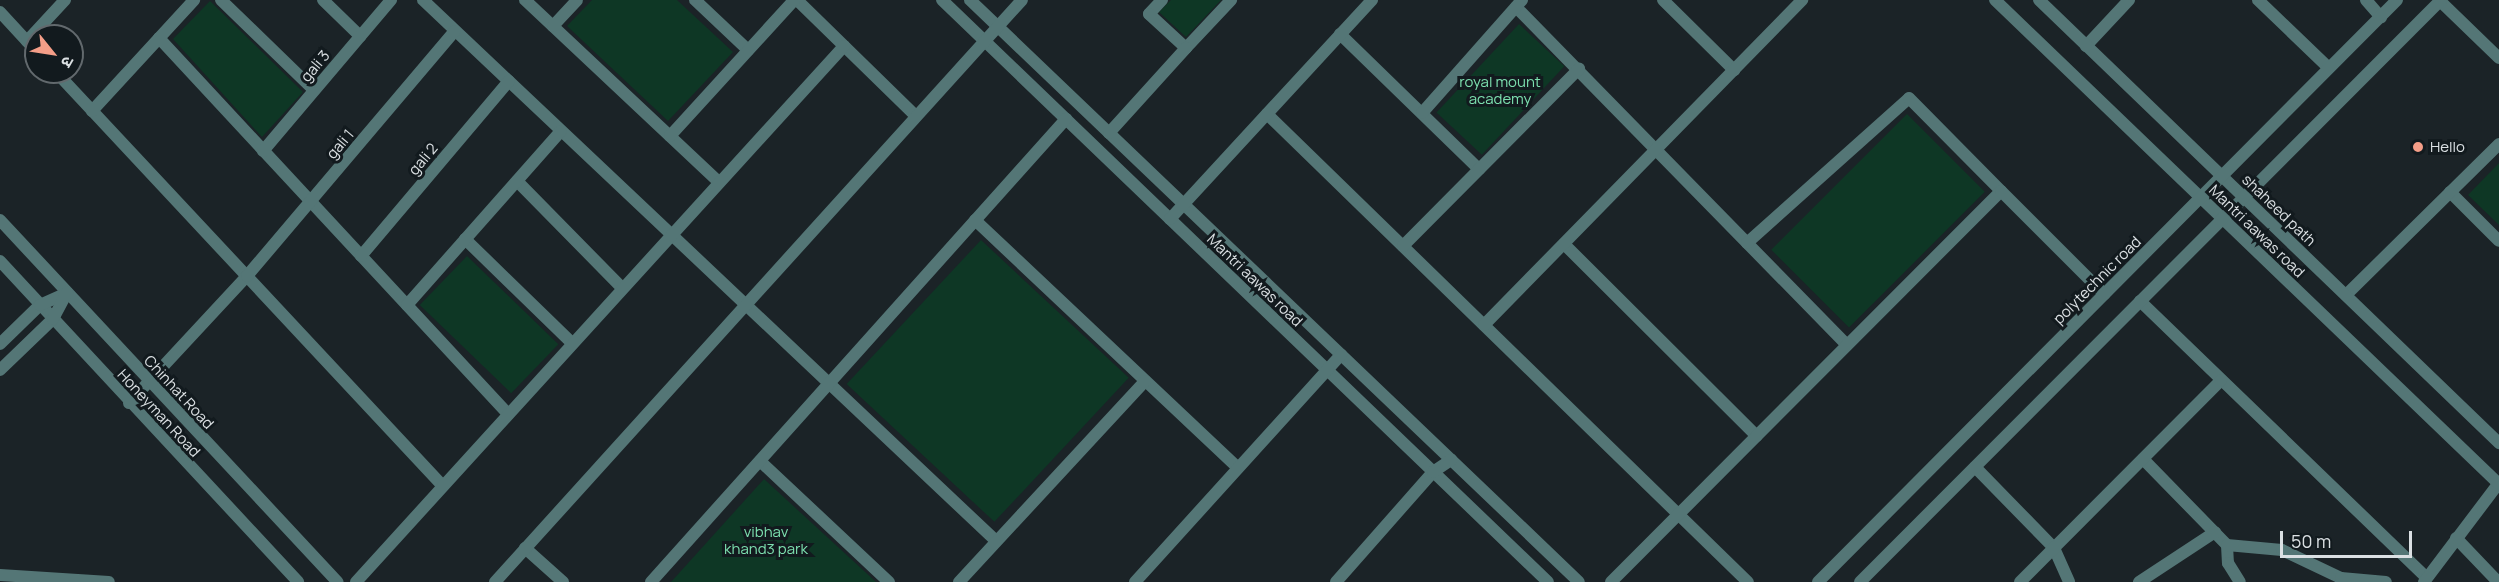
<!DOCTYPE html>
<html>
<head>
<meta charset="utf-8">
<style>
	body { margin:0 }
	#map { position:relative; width:2499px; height:582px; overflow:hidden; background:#1b2327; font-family:Manrope,"Noto Sans Devanagari",sans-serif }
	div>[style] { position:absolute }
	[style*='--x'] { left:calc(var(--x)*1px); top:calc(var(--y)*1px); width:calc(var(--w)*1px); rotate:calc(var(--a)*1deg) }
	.green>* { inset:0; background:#0e3725; transform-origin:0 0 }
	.minor>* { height:12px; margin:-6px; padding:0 6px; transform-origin:6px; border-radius:6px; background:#547676 }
	.tertiary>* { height:12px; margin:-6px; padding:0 6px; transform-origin:6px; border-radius:6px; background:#547676 }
	.dots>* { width:16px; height:16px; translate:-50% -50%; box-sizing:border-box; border:3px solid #121a1e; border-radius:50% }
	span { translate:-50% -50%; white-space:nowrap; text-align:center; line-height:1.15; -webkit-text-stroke:6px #121a1e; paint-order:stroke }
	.street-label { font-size:15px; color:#dbe0e3 }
	.park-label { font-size:15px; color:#7cdfaf }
	.poi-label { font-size:15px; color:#dbe0e3 }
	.left { translate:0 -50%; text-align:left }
	.north { position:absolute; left:24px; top:24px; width:60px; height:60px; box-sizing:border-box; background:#121a1e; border:2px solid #62696d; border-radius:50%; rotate:120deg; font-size:16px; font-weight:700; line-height:24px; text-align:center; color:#dbe0e3 }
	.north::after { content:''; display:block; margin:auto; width:21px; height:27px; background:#f49e88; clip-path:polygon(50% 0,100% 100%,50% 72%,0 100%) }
	.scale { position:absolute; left:2280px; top:531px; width:132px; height:27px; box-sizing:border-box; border:3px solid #dbe0e3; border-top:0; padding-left:8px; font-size:18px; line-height:21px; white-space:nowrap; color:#dbe0e3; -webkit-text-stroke:4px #121a1e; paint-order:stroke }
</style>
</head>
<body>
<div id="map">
	<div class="green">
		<i style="clip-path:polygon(592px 0,677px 0,733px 52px,668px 121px,567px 26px)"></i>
		<i style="clip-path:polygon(1171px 0,1221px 0,1186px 37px,1159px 12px)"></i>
		<i style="clip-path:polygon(210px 1px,303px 92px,262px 137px,173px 39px)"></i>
		<i style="left:1519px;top:24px;width:62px;height:121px;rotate:43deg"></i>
		<i style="left:1907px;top:114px;width:110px;height:192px;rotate:45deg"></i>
		<i style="clip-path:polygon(2499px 163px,2499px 225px,2468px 195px)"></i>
		<i style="left:981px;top:240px;width:202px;height:197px;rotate:43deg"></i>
		<i style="left:467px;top:256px;width:127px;height:68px;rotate:44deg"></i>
		<i style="clip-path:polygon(764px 479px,876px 582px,671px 582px)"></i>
	</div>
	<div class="minor">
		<i style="--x:221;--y:0;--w:129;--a:44.1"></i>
		<i style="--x:323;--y:0;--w:52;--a:44.2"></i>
		<i style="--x:423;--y:0;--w:788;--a:43.35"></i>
		<i style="--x:525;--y:0;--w:266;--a:43.2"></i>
		<i style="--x:695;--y:0;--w:73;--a:43.3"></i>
		<i style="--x:797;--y:0;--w:166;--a:44.3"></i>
		<i style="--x:942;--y:0;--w:840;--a:43.84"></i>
		<i style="--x:970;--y:0;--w:842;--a:43.7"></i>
		<i style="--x:1162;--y:0;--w:19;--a:133"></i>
		<i style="--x:1149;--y:14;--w:50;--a:42.6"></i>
		<i style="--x:1186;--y:48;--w:66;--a:-46.8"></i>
		<i style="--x:1663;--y:0;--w:100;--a:44.6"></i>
		<i style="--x:2258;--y:0;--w:98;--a:43.8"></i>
		<i style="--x:2366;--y:0;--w:23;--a:49"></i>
		<i style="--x:2440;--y:1;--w:82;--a:44"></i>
		<i style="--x:1516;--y:7;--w:473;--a:45.6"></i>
		<i style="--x:0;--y:12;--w:53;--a:47.3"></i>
		<i style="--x:553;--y:26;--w:35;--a:-47"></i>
		<i style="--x:1340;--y:34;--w:194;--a:44.2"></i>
		<i style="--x:159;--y:38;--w:513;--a:47.13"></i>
		<i style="--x:27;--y:41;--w:56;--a:-47.2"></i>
		<i style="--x:2086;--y:46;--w:63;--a:-46.9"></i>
		<i style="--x:56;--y:72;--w:565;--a:46.94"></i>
		<i style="--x:92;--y:111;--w:151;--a:-47.4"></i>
		<i style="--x:1422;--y:113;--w:151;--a:-48.5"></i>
		<i style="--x:1267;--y:114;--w:671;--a:44.22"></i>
		<i style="--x:1109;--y:133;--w:115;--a:-47.8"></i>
		<i style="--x:670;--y:136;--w:184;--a:-47.6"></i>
		<i style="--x:263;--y:151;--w:198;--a:-49.7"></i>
		<i style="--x:517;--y:181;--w:150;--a:45.5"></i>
		<i style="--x:2450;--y:192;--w:69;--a:45"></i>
		<i style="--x:1170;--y:219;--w:298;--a:-47.3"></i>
		<i style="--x:975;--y:220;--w:361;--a:43.3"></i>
		<i style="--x:465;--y:239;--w:149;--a:44.2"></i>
		<i style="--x:1747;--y:243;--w:217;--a:-41.8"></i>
		<i style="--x:1909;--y:98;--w:131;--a:45.3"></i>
		<i style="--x:1564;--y:244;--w:272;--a:44.9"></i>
		<i style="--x:1403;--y:246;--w:250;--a:-45.2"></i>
		<i style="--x:361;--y:256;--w:229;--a:-49.8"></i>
		<i style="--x:2346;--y:295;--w:215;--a:-44.6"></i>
		<i style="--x:2140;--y:301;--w:397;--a:44"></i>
		<i style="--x:407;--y:305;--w:232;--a:-48.5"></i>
		<i style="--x:1484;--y:325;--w:455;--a:-45.6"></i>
		<i style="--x:129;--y:403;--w:173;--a:-47.1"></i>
		<i style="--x:247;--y:276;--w:321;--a:-49.7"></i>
		<i style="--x:2143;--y:459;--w:120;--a:45.7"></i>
		<i style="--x:2227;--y:545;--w:18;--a:87"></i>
		<i style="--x:2228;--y:563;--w:22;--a:58"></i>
		<i style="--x:760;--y:461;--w:177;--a:43.2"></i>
		<i style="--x:1975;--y:467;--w:113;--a:45.7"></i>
		<i style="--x:2054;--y:548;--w:37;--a:66"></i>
		<i style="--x:2456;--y:538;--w:61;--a:46.3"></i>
		<i style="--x:2227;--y:545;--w:55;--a:5.2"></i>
		<i style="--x:2282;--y:550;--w:65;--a:25.4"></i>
		<i style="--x:2341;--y:578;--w:45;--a:5.1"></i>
		<i style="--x:525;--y:548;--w:51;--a:41.8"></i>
		<i style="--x:0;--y:575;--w:109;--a:3.7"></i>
		<i style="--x:356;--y:582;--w:725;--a:-47.68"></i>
		<i style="--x:495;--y:582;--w:785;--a:-47.84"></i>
		<i style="--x:651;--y:582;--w:622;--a:-48.13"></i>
		<i style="--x:959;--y:582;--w:274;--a:-47.2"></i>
		<i style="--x:1135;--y:582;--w:307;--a:-47.8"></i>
		<i style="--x:1336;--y:582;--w:147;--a:-48.6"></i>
		<i style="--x:1433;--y:472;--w:22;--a:-34"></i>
		<i style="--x:1611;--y:582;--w:552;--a:-45.07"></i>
		<i style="--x:2001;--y:191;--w:146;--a:45"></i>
		<i style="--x:2020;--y:582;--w:285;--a:-45.1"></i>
		<i style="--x:2139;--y:582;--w:91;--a:-33.3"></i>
		<i style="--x:2424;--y:582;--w:124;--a:-52.9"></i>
	</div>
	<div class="tertiary">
		<i style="--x:1995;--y:0;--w:699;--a:43.84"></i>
		<i style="--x:2039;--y:0;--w:639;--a:43.92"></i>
		<i style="--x:0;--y:220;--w:495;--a:47"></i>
		<i style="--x:0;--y:261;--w:438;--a:47.1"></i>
		<i style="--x:0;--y:344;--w:56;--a:-44.3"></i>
		<i style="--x:40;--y:305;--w:30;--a:-24"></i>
		<i style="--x:0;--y:370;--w:74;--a:-43.9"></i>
		<i style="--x:53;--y:319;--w:30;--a:-62"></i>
		<i style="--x:1818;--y:582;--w:821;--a:-45.15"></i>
		<i style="--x:1860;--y:582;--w:822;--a:-45.05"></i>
	</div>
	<div class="dots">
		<i style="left:2418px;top:147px;background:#f49e88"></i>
	</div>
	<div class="street-label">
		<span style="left:315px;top:66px;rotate:-50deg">gali 3</span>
		<span style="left:340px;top:144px;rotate:-50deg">gali 1</span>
		<span style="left:423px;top:159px;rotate:-50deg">gali 2</span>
		<span style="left:2279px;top:210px;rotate:44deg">shaheed path</span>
		<span style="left:2257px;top:231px;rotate:44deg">Mantri aawas road</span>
		<span style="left:1255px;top:280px;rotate:44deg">Mantri aawas road</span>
		<span style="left:2097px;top:280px;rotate:-45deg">polytechnic road</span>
		<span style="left:179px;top:392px;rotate:47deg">Chinhat Road</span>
		<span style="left:159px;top:413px;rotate:47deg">Honeyman Road</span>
	</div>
	<div class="park-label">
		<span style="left:1500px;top:90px">royal mount<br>academy</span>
		<span style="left:766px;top:540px">vibhav<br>khand3 park</span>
	</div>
	<div class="poi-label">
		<span class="left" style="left:2430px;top:147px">Hello</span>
	</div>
	<div class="north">उ</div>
	<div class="scale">50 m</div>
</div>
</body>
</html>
